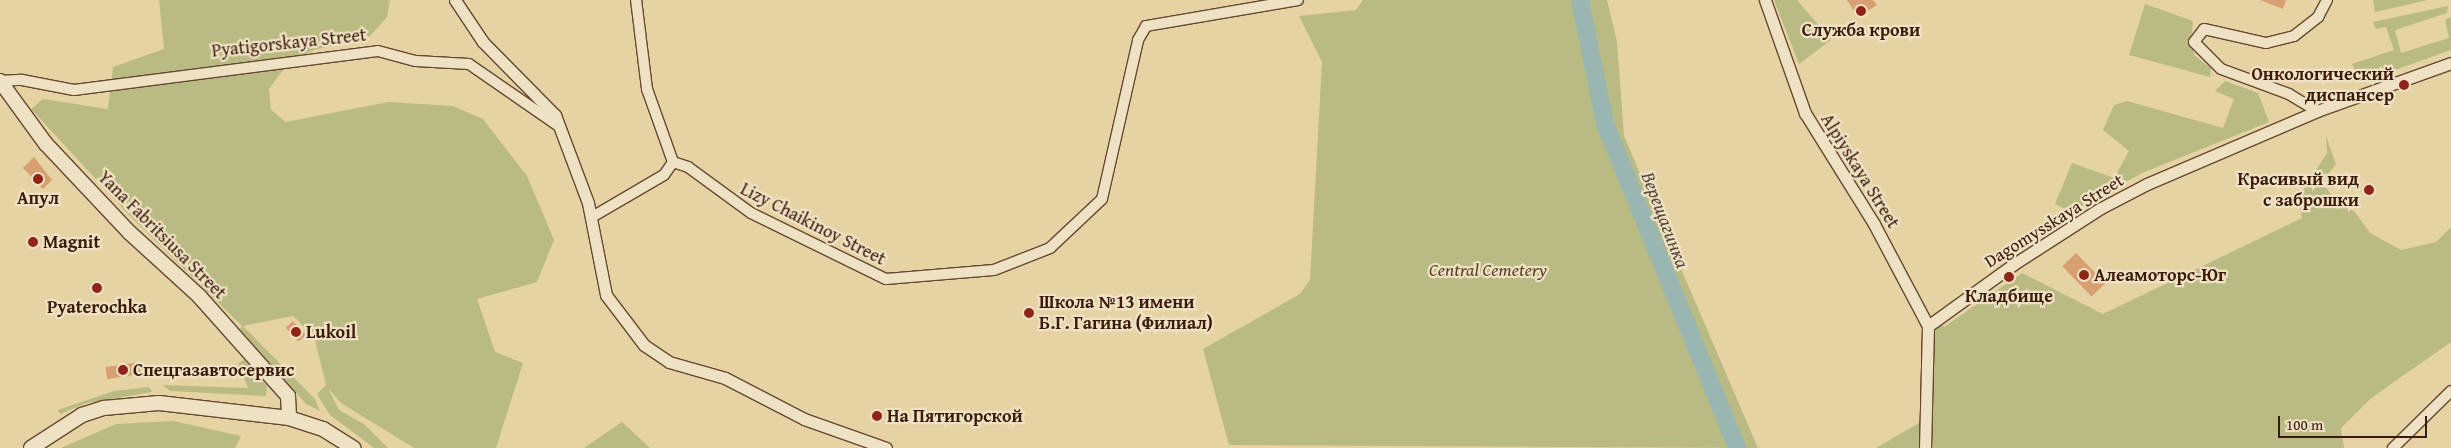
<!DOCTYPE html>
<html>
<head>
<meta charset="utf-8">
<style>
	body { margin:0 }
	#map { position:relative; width:2451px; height:448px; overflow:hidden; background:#e6d3a4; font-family:"Gentium Book Plus",serif }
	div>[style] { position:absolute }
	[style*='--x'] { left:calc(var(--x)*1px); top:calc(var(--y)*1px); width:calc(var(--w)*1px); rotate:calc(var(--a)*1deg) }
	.green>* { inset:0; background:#b9bb82 }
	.river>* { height:18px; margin:-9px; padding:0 9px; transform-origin:9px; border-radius:9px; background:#9ab6b1 }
	.building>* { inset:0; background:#d89f70; transform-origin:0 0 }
	.roads { filter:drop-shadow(1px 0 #664830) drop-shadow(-1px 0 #664830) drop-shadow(0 1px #664830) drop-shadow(0 -1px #664830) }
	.minor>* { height:10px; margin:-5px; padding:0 5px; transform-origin:5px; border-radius:5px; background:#efe2c4 }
	.tertiary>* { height:11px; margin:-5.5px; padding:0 5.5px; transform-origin:5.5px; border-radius:5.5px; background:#efe2c4 }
	.secondary>* { height:14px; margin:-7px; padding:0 7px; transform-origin:7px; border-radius:7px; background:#efe2c4 }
	.dots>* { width:14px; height:14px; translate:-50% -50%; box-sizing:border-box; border:2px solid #efe2c4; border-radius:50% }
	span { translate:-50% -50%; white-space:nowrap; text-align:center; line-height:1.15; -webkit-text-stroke:4.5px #efe2c4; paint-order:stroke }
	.poi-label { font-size:18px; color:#3b1a09; font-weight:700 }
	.right { translate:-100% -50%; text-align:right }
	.left { translate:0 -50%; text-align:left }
	.street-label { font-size:18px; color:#3b1a09 }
	.park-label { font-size:18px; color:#5a4227; font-style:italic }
	.water-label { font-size:19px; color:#58493b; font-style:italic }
	.scale { position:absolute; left:2278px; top:416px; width:149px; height:22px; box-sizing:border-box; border:2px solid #3b1a09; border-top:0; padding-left:6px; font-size:15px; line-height:18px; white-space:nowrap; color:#3b1a09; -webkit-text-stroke:4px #efe2c4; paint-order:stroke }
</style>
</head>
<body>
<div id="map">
	<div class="green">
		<i style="clip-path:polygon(159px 0,390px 0,387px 17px,370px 36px,314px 50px,288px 63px,269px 89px,271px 110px,286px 122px,388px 102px,453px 106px,483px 119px,527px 176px,554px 240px,537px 282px,477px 299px,495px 352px,523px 363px,496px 448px,414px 448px,341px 403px,328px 388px,339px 410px,364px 424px,388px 448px,374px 448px,330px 415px,317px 394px,326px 385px,314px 336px,293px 316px,243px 326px,315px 399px,320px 411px,306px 404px,240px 329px,242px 326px,128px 214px,31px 109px,43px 99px,108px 109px,113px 67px,164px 49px)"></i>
		<i style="clip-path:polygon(1363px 0,1607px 0,1617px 42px,1624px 136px,1758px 448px,1229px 445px,1203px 349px,1300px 294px,1310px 280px,1322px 62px,1299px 16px,1356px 10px)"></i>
		<i style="clip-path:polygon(1774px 0,1797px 0,1831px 40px,1799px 64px)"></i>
		<i style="clip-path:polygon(2373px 0,2428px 0,2375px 12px)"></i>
		<i style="clip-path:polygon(2145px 4px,2193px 21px,2191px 43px,2195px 56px,2211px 68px,2210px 77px,2129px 55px)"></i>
		<i style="clip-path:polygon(2448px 6px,2447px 13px,2395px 30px,2401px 53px,2449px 38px,2445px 20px,2451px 17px,2451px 50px,2361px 82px,2352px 64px,2394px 50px,2386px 27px,2376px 29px,2373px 22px)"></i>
		<i style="clip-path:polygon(2225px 81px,2258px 93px,2269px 122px,2142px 173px,2072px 212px,2055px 204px,2072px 163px,2114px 178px,2129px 151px,2103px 130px,2114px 105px,2127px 101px,2223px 128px,2234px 99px,2215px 91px)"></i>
		<i style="clip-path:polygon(2326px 136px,2336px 164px,2322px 182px,2335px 200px,2355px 212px,2370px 233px,2401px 250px,2436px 242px,2451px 227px,2451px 342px,2370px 399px,2341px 428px,2344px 448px,1876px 448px,1924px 420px,1934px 316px,1944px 327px,2022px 273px,2103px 314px,2302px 218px,2298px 198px,2327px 153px)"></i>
		<i style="clip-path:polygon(244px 360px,267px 386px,266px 396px,170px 391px,163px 385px,248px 388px,238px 363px)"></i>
		<i style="clip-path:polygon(149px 387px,152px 392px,87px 403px,60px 414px,58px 410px,114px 391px)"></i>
		<i style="clip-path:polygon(173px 421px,241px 436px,235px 448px,61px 448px,116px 424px)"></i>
		<i style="clip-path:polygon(622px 422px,650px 448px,584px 448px)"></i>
	</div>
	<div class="river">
		<i style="--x:1580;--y:0;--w:126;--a:78.6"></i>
		<i style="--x:1605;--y:124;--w:350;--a:67.8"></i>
	</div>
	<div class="building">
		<i style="clip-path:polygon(1847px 0,1873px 0,1877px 5px,1858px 17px)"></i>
		<i style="clip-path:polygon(2260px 0,2286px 0,2283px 9px)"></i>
		<i style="clip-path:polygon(34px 157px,52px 180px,43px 189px,23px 168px)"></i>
		<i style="left:2076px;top:253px;width:42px;height:19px;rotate:46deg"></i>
		<i style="left:293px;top:321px;width:19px;height:10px;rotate:47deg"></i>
		<i style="left:139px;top:362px;width:12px;height:34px;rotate:81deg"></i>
	</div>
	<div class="roads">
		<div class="minor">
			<i style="--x:0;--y:81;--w:22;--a:-3"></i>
			<i style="--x:22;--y:80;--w:53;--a:10.9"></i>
			<i style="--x:74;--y:90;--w:306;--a:-7.3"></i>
			<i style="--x:378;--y:51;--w:39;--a:15"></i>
			<i style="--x:416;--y:61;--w:53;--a:3.2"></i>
			<i style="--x:469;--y:64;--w:111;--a:34.7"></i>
			<i style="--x:2317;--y:111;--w:33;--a:-149"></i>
			<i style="--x:2289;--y:94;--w:72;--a:-159.8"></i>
			<i style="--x:2221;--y:69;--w:38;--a:-135"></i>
			<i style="--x:2194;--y:42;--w:16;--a:-52"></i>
			<i style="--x:2204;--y:29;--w:64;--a:12.7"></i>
			<i style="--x:2266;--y:43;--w:29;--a:-14"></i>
			<i style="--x:2294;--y:36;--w:31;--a:-38"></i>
			<i style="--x:2318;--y:17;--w:19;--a:-62"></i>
			<i style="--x:673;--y:162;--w:16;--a:18"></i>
			<i style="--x:688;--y:167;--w:78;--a:36.1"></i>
			<i style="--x:751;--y:213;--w:150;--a:26.1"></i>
			<i style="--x:886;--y:279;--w:108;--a:-4.8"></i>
			<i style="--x:994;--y:270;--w:60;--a:-21.4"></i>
			<i style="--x:1050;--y:248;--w:71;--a:-43.3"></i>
			<i style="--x:1102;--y:199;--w:163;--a:-77.2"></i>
			<i style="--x:1138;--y:40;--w:16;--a:-60"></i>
			<i style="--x:1146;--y:26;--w:154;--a:-9.7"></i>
			<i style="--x:592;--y:217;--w:83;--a:-30.3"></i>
			<i style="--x:664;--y:175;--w:16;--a:-55"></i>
			<i style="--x:673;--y:162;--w:77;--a:-109.6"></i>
			<i style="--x:647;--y:89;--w:90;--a:-97"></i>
			<i style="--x:2393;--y:448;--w:81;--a:-44.5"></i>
		</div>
		<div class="tertiary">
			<i style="--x:455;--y:0;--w:50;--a:56.3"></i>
			<i style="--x:483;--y:42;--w:103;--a:45.4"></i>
			<i style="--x:555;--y:115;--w:94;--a:69.4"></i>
			<i style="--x:588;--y:203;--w:94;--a:78.9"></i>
			<i style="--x:606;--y:295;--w:63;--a:52.8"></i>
			<i style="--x:644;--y:345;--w:30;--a:34"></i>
			<i style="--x:669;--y:362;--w:58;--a:15.9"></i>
			<i style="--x:725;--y:378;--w:89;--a:27.4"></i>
			<i style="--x:804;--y:419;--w:87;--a:19.5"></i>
			<i style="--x:1765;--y:0;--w:120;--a:70.5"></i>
			<i style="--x:1805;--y:113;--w:131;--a:58.1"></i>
			<i style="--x:1874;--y:224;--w:115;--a:62.1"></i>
			<i style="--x:1928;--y:326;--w:122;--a:91.4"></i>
			<i style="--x:1928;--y:326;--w:106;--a:-35.8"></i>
			<i style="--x:2014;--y:264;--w:103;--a:-32.8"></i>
			<i style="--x:2101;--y:208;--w:52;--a:-27.6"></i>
			<i style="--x:2147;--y:184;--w:185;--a:-23.2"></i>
			<i style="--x:2317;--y:111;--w:142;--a:-19.7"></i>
		</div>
		<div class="secondary">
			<i style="--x:0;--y:81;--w:78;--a:53.9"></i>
			<i style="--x:46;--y:144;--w:122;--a:46.7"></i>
			<i style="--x:130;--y:233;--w:93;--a:42.4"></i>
			<i style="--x:199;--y:296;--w:134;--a:48.3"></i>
			<i style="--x:288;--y:396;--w:22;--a:87"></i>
			<i style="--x:31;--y:448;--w:61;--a:-32.9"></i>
			<i style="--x:82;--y:415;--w:23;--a:-18"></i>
			<i style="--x:104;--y:408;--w:55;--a:-5.2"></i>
			<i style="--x:159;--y:403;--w:131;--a:6.6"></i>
			<i style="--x:289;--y:418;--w:36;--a:18"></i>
			<i style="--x:323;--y:429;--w:36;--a:32"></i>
		</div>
	</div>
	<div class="dots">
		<i style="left:1861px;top:11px;background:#8f2418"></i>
		<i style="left:2404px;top:85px;background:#8f2418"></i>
		<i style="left:38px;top:179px;background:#8f2418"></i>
		<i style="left:2369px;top:190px;background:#8f2418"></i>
		<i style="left:33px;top:242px;background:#8f2418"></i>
		<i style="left:2084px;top:275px;background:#8f2418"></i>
		<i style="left:2009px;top:277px;background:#8f2418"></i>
		<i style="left:97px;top:288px;background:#8f2418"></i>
		<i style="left:1029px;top:313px;background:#8f2418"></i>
		<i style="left:296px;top:332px;background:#8f2418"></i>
		<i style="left:123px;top:370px;background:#8f2418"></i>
		<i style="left:877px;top:416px;background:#8f2418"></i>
	</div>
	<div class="poi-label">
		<span style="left:1861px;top:30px">Служба крови</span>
		<span class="right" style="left:2394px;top:85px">Онкологический<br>диспансер</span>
		<span class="right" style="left:2359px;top:190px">Красивый вид<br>с заброшки</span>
		<span style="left:38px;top:198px">Апул</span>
		<span class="left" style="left:43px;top:242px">Magnit</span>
		<span class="left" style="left:2094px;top:275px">Алеамоторс-Юг</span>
		<span style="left:2009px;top:296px">Кладбище</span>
		<span class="left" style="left:1039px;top:313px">Школа №13 имени<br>Б.Г. Гагина (Филиал)</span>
		<span style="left:97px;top:307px">Pyaterochka</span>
		<span class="left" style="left:306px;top:332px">Lukoil</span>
		<span class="left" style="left:133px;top:370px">Спецгазавтосервис</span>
		<span class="left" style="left:887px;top:416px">На Пятигорской</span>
	</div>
	<div class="street-label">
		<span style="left:289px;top:43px;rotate:-6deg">Pyatigorskaya Street</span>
		<span style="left:1860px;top:171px;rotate:58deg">Alpiyskaya Street</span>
		<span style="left:2054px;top:221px;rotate:-32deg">Dagomysskaya Street</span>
		<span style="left:813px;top:224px;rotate:27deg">Lizy Chaikinoy Street</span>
		<span style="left:162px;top:235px;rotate:45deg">Yana Fabritsiusa Street</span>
	</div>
	<div class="park-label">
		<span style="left:1488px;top:270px">Central Cemetery</span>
	</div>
	<div class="water-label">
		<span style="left:1665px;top:220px;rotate:69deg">Верещагинка</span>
	</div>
	<div class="scale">100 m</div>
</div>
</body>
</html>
